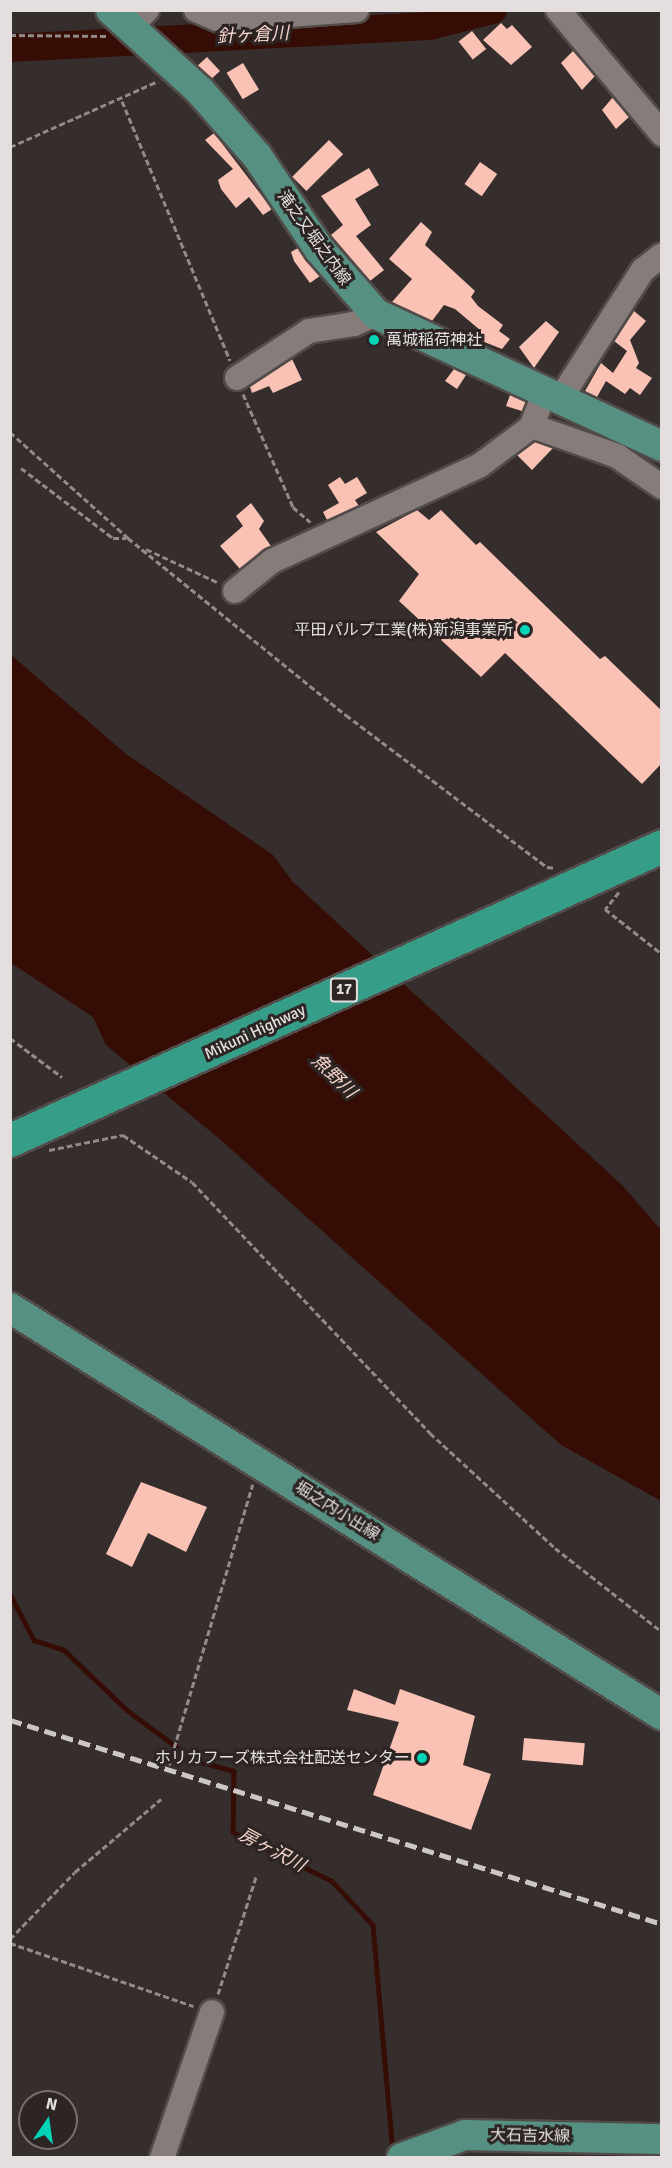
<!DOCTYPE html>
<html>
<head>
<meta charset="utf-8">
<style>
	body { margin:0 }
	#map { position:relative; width:672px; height:2168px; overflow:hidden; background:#362e2d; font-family:Signika,"Noto Sans JP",sans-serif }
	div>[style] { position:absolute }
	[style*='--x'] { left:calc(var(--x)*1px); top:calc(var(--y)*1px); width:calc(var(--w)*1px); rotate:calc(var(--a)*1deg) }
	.water>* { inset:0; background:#350d05 }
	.stream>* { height:4.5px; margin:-2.25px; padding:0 2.25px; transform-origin:2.25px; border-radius:2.25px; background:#350d05 }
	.river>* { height:28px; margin:-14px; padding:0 14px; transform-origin:14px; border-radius:14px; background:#350d05 }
	.building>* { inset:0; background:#fac2b5; transform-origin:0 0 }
	.path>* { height:3px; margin-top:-1.5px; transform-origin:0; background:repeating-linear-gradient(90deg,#918b8a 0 6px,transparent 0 9px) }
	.roads { filter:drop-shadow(2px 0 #514b49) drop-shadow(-2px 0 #514b49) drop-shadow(0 2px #514b49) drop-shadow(0 -2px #514b49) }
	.minor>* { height:24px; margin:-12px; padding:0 12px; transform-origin:12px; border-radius:12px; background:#867d7b }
	.major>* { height:30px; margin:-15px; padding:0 15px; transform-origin:15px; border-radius:15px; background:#569083 }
	.highway>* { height:33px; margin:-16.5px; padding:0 16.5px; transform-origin:16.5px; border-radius:16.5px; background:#369d89 }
	.rail>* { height:4.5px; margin-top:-2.25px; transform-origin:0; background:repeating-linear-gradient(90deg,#ccc6c5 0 12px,transparent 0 18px) }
	.dots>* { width:16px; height:16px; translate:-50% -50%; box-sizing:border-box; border:3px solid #2c2523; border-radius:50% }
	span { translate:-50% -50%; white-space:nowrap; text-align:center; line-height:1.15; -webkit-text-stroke:6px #2c2523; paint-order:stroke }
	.shield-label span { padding:2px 4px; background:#2c2523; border:2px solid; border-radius:4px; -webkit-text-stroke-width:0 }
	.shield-label { font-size:15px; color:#e4dfde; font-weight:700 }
	.street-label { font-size:16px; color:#e4dfde }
	.poi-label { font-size:16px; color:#e4dfde }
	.left { translate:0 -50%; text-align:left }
	.right { translate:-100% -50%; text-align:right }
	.water-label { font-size:18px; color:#f5d4cc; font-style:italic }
	.frame { position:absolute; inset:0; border:12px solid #e4dfde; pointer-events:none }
	.north { position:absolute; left:18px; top:2090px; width:60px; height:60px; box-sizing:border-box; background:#2c2523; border:2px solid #766f6e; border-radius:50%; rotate:13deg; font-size:16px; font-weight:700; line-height:24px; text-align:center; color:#e4dfde }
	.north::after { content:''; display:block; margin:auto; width:21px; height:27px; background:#00d5b7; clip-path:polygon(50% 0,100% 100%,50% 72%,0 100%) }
</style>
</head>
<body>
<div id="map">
	<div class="water">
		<i style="clip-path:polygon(10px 654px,126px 754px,273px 855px,293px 882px,623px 1186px,661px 1230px,661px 1501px,561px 1445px,222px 1141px,106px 1045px,93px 1017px,11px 963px)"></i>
	</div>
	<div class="stream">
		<i style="--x:10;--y:1594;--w:52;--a:62.4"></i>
		<i style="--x:34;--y:1640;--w:32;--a:18"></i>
		<i style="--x:64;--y:1650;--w:87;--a:43.6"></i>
		<i style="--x:127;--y:1710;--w:84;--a:36.7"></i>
		<i style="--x:194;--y:1760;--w:41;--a:15.4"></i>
		<i style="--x:234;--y:1771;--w:61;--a:90.9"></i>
		<i style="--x:233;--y:1832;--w:110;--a:26.3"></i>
		<i style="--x:332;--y:1881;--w:60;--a:47"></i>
		<i style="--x:373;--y:1925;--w:228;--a:85"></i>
	</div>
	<div class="river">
		<i style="--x:10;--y:48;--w:421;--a:-3"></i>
		<i style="--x:430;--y:26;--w:65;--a:-14.3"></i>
	</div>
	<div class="building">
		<i style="clip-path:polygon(501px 23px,507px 29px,512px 25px,532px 47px,511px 65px,483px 40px)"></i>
		<i style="left:472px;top:31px;width:23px;height:17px;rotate:52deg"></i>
		<i style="clip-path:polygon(573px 51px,595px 76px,582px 90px,561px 63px)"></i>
		<i style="left:207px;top:57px;width:19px;height:13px;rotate:47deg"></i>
		<i style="left:243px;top:63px;width:31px;height:19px;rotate:59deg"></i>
		<i style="clip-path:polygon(613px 97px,629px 117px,616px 129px,602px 110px)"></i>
		<i style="clip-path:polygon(214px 133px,272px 209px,263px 215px,249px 197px,236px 208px,221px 189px,218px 180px,233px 169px,205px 140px)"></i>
		<i style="left:329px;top:140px;width:20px;height:52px;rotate:45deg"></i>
		<i style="left:480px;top:162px;width:21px;height:27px;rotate:35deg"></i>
		<i style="clip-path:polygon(369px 168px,379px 185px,355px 199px,371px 225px,356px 236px,384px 270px,370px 281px,331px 235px,343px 225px,321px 196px)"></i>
		<i style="clip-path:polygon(421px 222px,432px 232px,425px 245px,475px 291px,471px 297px,478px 306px,503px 325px,499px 331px,510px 339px,502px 349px,474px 338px,480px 330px,455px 309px,444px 305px,432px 321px,392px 302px,412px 279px,389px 259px)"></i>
		<i style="clip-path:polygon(298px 248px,320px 276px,310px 283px,294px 261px,291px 252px)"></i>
		<i style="clip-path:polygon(634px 311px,646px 321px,630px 340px,639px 363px,636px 368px,652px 378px,640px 395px,630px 388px,625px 394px,606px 381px,597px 397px,585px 391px,601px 363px,613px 373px,627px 351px,614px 341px)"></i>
		<i style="clip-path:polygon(546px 321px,559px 332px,534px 368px,519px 347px)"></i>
		<i style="clip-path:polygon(292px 359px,302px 380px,273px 393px,269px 386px,252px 393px,250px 387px)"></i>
		<i style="clip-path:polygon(454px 369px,466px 375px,457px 389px,445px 381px)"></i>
		<i style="clip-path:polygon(510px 395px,526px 402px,522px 411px,506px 406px)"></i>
		<i style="clip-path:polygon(535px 442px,553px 448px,532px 470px,517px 455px)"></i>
		<i style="clip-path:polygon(340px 477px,345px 484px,357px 477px,367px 493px,355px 500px,359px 506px,327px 520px,323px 512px,339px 503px,328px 485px)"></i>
		<i style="clip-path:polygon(251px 503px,264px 521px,259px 529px,271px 546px,240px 569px,220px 546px,243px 526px,236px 516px)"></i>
		<i style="clip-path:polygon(417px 510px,429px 520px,441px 510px,476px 545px,480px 542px,600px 659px,605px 656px,662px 711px,662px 763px,642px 784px,505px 653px,481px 677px,399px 601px,419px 574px,376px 532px)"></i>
		<i style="clip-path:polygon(141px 1482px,207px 1507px,186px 1552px,148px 1533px,132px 1567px,106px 1554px)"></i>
		<i style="clip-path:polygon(354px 1689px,395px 1705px,400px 1689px,475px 1716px,463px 1765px,491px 1774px,471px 1830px,373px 1795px,399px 1722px,347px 1710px)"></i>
		<i style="left:524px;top:1738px;width:61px;height:22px;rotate:5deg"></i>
	</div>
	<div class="path">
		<i style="--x:10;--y:35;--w:96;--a:0.6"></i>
		<i style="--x:122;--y:101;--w:281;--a:67.4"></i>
		<i style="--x:10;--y:147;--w:162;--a:-24"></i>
		<i style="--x:243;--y:394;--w:124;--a:66.1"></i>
		<i style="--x:293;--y:507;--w:23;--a:41"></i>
		<i style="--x:10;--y:432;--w:159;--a:41.9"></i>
		<i style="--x:128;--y:538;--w:281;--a:39.1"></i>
		<i style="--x:346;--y:715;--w:252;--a:37.1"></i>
		<i style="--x:547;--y:867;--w:9;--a:6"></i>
		<i style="--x:21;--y:468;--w:116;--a:37.3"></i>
		<i style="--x:113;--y:538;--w:13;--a:0"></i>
		<i style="--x:146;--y:549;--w:81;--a:25"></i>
		<i style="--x:619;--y:892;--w:22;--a:129"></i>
		<i style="--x:605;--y:909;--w:73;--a:38.3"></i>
		<i style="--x:10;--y:1038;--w:65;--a:36.9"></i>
		<i style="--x:49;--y:1150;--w:76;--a:-11.5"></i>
		<i style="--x:123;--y:1135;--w:83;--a:34.3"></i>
		<i style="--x:192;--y:1182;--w:346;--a:46.5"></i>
		<i style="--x:430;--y:1433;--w:170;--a:42.6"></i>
		<i style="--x:555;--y:1548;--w:136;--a:38.1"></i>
		<i style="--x:169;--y:1765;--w:293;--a:-73.4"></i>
		<i style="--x:10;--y:1939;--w:93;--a:-45.9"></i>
		<i style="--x:75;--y:1872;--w:113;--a:-40.3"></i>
		<i style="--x:10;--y:1943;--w:194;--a:19"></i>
		<i style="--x:218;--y:1994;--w:123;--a:-72"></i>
	</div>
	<div class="roads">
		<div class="minor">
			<i style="--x:196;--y:10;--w:26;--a:23"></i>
			<i style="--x:220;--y:20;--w:137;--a:-4.2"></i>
			<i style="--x:558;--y:10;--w:162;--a:50"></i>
			<i style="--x:130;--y:27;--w:24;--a:-45"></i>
			<i style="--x:237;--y:378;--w:86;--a:-33.1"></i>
			<i style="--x:309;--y:331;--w:46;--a:-8.8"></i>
			<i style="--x:354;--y:324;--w:24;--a:-24"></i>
			<i style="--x:562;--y:396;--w:150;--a:-57.3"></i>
			<i style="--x:643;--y:270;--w:24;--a:-38"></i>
			<i style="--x:532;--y:426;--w:90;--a:19.4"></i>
			<i style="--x:617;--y:456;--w:55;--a:34.6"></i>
			<i style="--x:235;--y:591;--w:48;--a:-39"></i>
			<i style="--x:272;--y:561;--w:228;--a:-24.7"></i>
			<i style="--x:479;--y:466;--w:65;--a:-36.9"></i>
			<i style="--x:531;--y:427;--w:40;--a:-68"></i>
			<i style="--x:162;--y:2158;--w:154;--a:-71.1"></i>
		</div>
		<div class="major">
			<i style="--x:111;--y:10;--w:120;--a:42.3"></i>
			<i style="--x:200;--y:91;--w:86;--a:48.8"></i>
			<i style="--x:257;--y:156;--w:112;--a:56.3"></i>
			<i style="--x:319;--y:249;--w:86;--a:48.8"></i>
			<i style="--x:376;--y:314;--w:315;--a:24.8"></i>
			<i style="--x:10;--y:1308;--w:769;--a:31.97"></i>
			<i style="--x:402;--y:2158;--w:67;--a:-20.1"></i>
			<i style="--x:465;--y:2135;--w:197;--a:1.2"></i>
		</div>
		<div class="highway">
			<i style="--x:10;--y:1140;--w:715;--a:-24.27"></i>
		</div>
	</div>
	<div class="rail">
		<i style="--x:10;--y:1720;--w:683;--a:17.37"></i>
	</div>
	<div class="dots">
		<i style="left:374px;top:340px;background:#00d5b7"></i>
		<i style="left:525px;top:630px;background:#00d5b7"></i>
		<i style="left:422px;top:1758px;background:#00d5b7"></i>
	</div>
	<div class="shield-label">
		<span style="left:344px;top:990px">17</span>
	</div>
	<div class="street-label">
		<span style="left:314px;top:238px;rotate:54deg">滝之又堀之内線</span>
		<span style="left:255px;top:1032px;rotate:-25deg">Mikuni Highway</span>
		<span style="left:337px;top:1511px;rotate:32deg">堀之内小出線</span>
		<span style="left:530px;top:2136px;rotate:1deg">大石吉水線</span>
	</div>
	<div class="poi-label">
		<span class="left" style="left:386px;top:340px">萬城稲荷神社</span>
		<span class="right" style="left:513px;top:630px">平田パルプ工業(株)新潟事業所</span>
		<span class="right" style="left:410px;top:1758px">ホリカフーズ株式会社配送センター</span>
	</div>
	<div class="water-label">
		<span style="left:253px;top:35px;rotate:-3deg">針ヶ倉川</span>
		<span style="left:334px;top:1076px;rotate:44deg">魚野川</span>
		<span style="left:272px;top:1850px;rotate:28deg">房ヶ沢川</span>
	</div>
	<div class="frame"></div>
	<div class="north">N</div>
</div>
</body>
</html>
